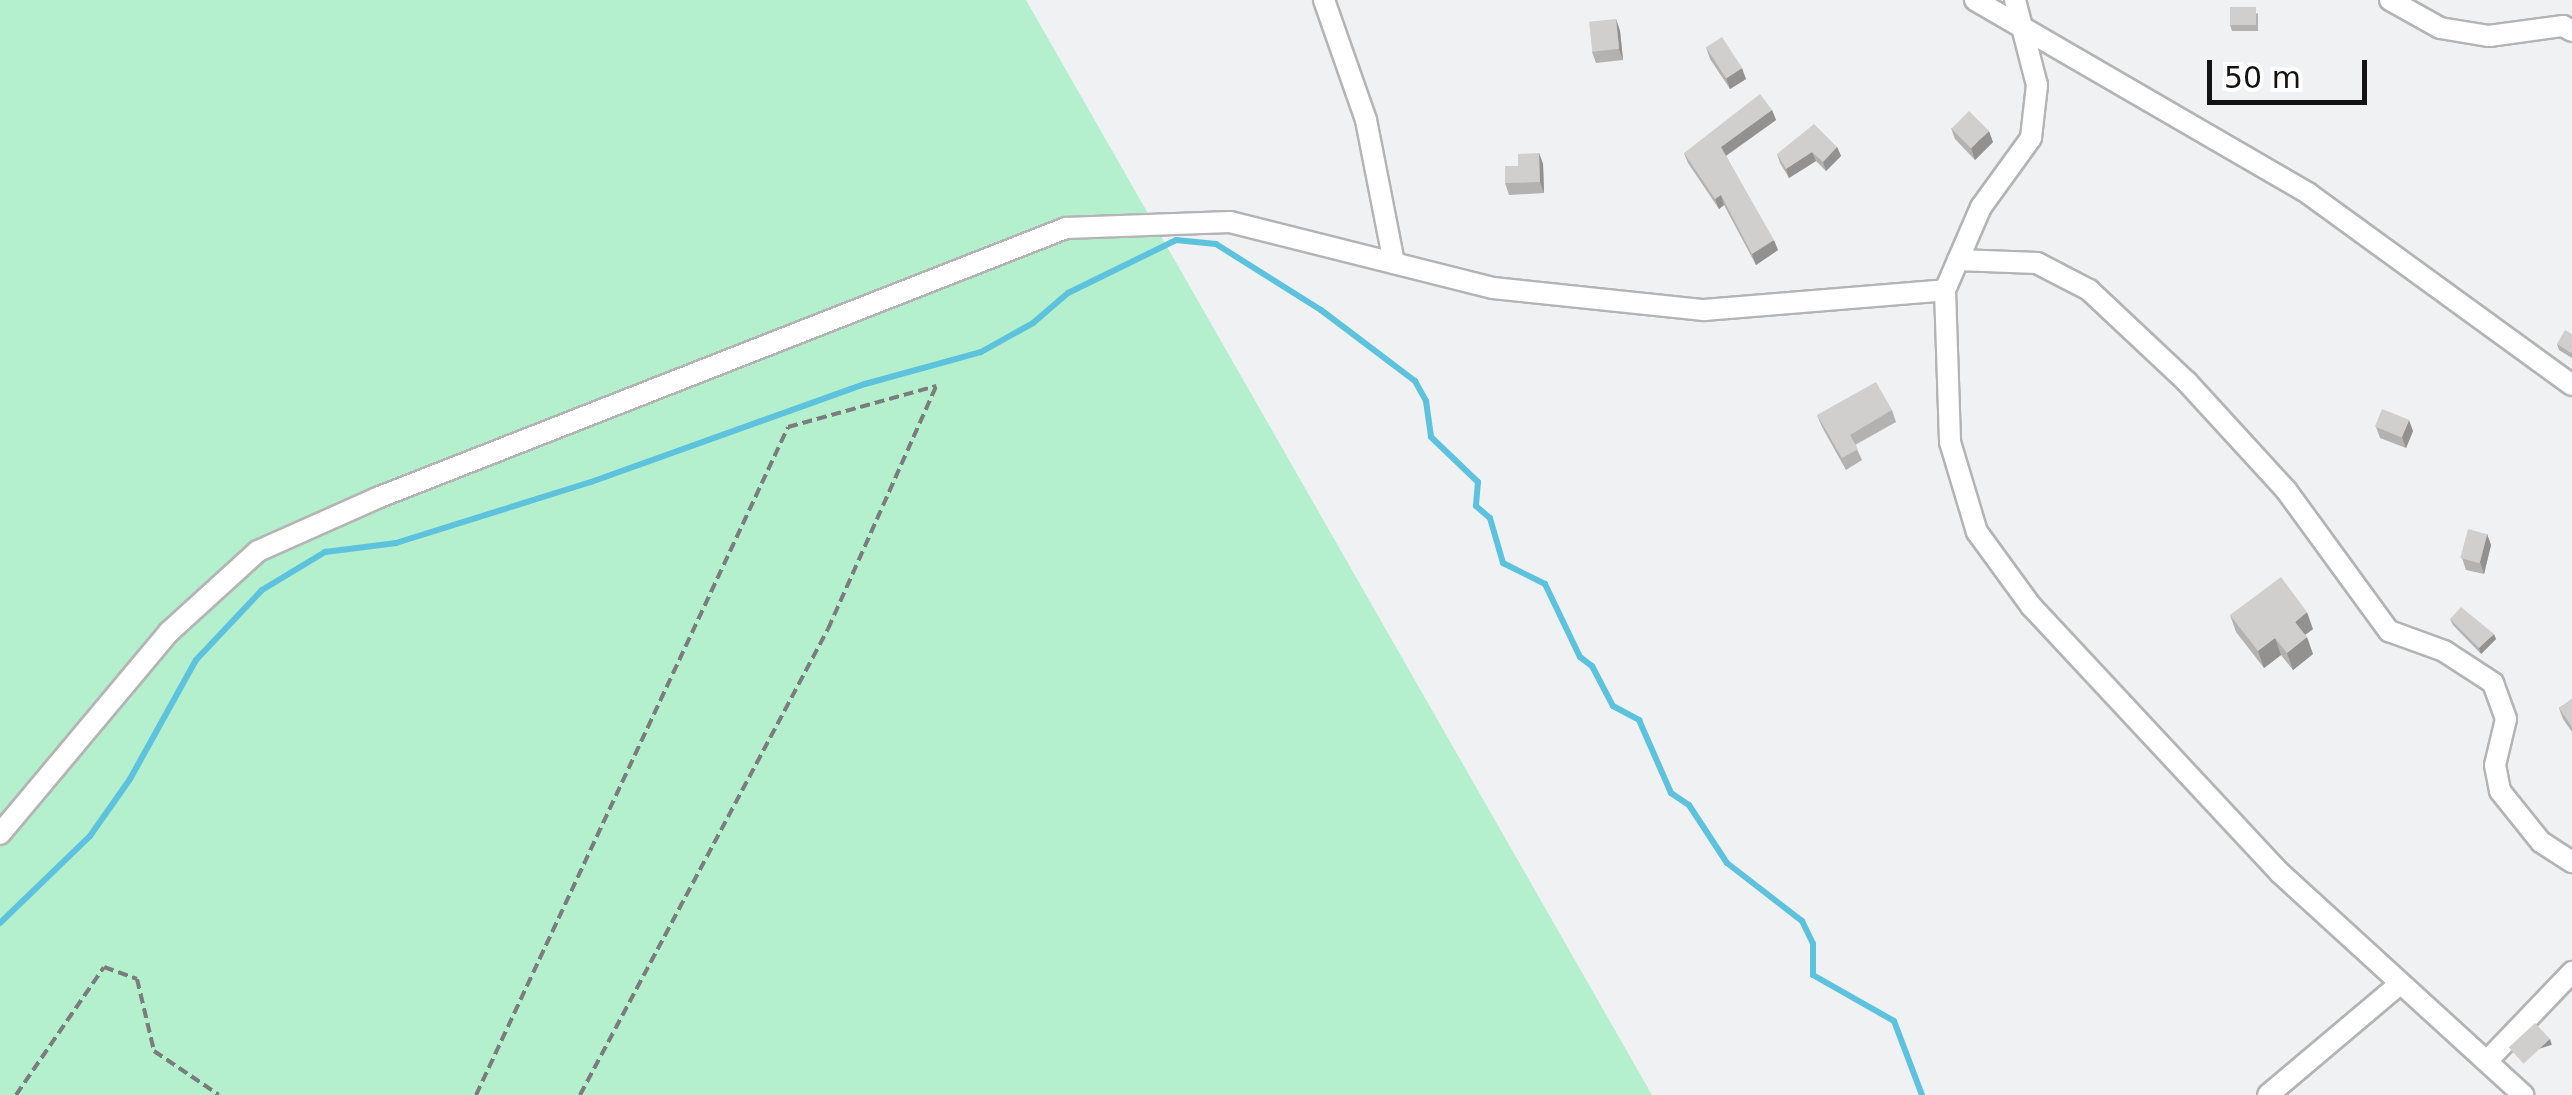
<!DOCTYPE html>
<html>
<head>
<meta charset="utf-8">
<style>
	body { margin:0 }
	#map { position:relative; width:2572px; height:1095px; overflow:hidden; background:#f0f1f2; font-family:"DejaVu Sans",sans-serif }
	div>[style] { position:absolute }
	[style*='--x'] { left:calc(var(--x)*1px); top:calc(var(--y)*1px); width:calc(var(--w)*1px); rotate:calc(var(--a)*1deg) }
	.green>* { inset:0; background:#b4efce }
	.stream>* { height:6px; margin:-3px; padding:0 3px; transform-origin:3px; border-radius:3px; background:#5cc2dd }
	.path>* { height:4px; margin-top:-2px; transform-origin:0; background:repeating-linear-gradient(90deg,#7b7c7c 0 10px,transparent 0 15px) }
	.roads { filter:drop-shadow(2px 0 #b4b4b5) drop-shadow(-2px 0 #b4b4b5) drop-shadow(0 2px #b4b4b5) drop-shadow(0 -2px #b4b4b5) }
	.minor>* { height:20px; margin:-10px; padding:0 10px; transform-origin:10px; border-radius:10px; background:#fff }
	.wall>* { inset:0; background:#b3b2b1 }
	.shaded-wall>* { inset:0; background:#929190; transform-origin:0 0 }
	.building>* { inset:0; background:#d0cfce; transform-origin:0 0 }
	span { translate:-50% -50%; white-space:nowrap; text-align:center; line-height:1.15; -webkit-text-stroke:8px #fefeff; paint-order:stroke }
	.scale { position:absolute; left:2207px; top:60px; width:160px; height:45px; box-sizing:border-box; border:5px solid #131313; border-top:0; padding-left:12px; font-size:30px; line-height:35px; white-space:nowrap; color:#131313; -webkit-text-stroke:8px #fefeff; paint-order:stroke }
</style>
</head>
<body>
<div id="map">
	<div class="green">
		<i style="clip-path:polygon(0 0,1026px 0,1652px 1095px,0 1095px)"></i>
	</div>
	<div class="stream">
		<i style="--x:0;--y:923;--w:125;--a:-44"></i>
		<i style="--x:90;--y:836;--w:70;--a:-54.9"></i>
		<i style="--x:130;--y:779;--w:136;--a:-61"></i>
		<i style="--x:196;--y:660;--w:96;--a:-46.7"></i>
		<i style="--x:262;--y:590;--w:74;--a:-31.1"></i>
		<i style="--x:325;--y:552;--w:72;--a:-7.2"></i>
		<i style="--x:396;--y:543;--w:204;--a:-17.4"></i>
		<i style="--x:591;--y:482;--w:291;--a:-19.7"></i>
		<i style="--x:865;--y:384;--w:120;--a:-15.4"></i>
		<i style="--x:981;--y:352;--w:60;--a:-29.1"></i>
		<i style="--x:1033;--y:323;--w:46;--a:-40.6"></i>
		<i style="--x:1068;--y:293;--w:120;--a:-26.1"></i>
		<i style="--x:1176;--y:240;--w:40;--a:5.7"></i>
		<i style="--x:1216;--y:244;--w:124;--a:32.2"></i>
		<i style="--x:1321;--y:310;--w:118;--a:37.1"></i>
		<i style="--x:1415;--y:381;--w:23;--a:61"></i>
		<i style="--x:1426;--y:401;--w:36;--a:82"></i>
		<i style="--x:1431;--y:437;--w:65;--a:43.8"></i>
		<i style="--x:1478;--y:482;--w:24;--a:95"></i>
		<i style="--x:1476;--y:506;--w:18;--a:41"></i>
		<i style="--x:1490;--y:518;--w:47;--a:73.9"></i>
		<i style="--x:1503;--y:563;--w:47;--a:26.6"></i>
		<i style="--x:1545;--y:584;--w:81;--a:64.4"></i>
		<i style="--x:1580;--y:657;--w:15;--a:37"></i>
		<i style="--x:1592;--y:666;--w:45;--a:62.3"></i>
		<i style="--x:1613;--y:706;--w:30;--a:28"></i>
		<i style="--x:1639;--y:720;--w:80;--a:66.3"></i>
		<i style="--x:1671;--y:793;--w:22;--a:34"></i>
		<i style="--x:1689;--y:805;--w:69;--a:56.8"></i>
		<i style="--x:1727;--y:863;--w:95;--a:37.7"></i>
		<i style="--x:1802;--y:921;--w:25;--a:64"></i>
		<i style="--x:1813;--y:944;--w:31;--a:90"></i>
		<i style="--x:1813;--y:975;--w:93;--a:29.6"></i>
		<i style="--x:1894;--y:1021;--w:79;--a:69.3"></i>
	</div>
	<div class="path">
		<i style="--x:16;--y:1095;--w:155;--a:-55.5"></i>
		<i style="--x:104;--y:967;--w:35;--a:20"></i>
		<i style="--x:137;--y:979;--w:74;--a:76.7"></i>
		<i style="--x:154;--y:1051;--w:78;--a:34.1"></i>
		<i style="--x:476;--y:1095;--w:737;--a:-64.96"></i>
		<i style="--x:788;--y:427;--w:154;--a:-15.5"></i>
		<i style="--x:580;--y:1095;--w:528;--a:-61.98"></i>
		<i style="--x:828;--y:629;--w:266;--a:-66"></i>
	</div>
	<div class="roads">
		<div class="minor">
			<i style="--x:1324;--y:0;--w:127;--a:70.7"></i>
			<i style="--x:1366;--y:120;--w:146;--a:78.9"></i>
			<i style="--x:1975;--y:0;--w:386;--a:30.1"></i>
			<i style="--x:2309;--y:194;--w:325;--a:36"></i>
			<i style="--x:2015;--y:0;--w:88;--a:75.5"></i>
			<i style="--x:2037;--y:85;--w:53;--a:96.5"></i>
			<i style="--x:2031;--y:138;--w:85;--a:125.9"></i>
			<i style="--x:1981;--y:207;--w:90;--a:113.4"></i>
			<i style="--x:1945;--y:290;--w:152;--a:88.1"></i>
			<i style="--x:1950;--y:442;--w:94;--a:73.3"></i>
			<i style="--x:1977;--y:532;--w:92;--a:53.9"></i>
			<i style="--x:2031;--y:606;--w:364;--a:47"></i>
			<i style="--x:2279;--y:872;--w:331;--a:42.4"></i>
			<i style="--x:2390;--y:0;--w:57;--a:29.2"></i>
			<i style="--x:2440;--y:28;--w:50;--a:9.3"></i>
			<i style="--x:2489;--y:36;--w:75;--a:-7.7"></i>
			<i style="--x:2563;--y:26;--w:10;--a:29"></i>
			<i style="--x:1958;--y:260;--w:79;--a:2.2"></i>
			<i style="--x:2037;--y:263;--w:59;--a:27.4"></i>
			<i style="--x:2089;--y:290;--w:134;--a:43.2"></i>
			<i style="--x:2187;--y:382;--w:147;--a:47.5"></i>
			<i style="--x:2286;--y:490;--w:175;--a:53.9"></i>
			<i style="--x:2389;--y:631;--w:59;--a:20"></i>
			<i style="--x:2444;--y:651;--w:59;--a:33.1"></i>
			<i style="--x:2493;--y:683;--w:38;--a:70"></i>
			<i style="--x:2506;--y:719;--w:47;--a:103.4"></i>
			<i style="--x:2495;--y:765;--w:26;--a:79"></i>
			<i style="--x:2500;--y:791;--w:65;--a:51.2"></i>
			<i style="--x:2541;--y:842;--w:37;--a:33"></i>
			<i style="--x:0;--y:834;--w:263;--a:-50.1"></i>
			<i style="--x:169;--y:632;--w:120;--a:-42.3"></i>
			<i style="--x:258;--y:551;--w:130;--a:-24"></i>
			<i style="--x:377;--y:498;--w:740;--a:-21.4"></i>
			<i style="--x:1066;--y:228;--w:164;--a:-2.1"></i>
			<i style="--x:1230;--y:222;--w:271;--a:14.1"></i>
			<i style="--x:1493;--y:288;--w:212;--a:6"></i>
			<i style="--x:1704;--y:310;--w:242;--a:-4.7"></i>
			<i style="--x:2488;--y:1060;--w:122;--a:-46.3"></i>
			<i style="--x:2268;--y:1095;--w:172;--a:-40.1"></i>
		</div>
	</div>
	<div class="wall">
		<i style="clip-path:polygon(2258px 13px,2258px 31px,2232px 31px,2230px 25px)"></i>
		<i style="clip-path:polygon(1616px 19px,1620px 31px,1623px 60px,1596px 63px,1592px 52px)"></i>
		<i style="clip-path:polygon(1706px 47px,1746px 79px,1730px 89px,1710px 59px)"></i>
		<i style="clip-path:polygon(1772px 110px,1776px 120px,1726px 156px,1778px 250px,1756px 265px,1724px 205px,1719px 209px,1688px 163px,1684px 153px)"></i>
		<i style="clip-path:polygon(1951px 128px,1993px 142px,1975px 160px,1955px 139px)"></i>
		<i style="clip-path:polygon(1837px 147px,1841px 156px,1826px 171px,1816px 161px,1789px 178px,1780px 163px,1777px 154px)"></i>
		<i style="clip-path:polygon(1539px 153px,1543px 164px,1544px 193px,1509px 195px,1505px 183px,1518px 166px)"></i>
		<i style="clip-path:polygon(2572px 334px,2572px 358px,2559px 350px,2557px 344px)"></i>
		<i style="clip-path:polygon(1892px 410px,1896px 422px,1855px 445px,1862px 460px,1846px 470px,1822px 427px,1817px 415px)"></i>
		<i style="clip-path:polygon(2376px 427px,2413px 431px,2406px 448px,2380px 438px)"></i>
		<i style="clip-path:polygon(2487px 534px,2491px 545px,2484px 574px,2466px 570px,2462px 558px)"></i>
		<i style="clip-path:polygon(2230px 615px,2313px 629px,2305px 635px,2313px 654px,2293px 670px,2281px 655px,2264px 668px,2236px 632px)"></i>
		<i style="clip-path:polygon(2450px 619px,2496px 639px,2481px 654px,2453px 625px)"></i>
		<i style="clip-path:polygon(2572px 699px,2572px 732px,2563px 719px,2559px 708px)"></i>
	</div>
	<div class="shaded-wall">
		<i style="clip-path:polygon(1616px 19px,1620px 31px,1623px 60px,1619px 49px)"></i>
		<i style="clip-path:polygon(1742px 68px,1746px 79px,1730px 89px,1726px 78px)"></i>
		<i style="clip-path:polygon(1772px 110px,1776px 120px,1724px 157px,1721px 147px)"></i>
		<i style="clip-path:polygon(1989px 131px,1993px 142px,1975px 160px,1971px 148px)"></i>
		<i style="clip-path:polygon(1837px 147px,1841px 156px,1826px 171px,1823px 162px)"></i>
		<i style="clip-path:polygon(1812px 152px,1816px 161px,1789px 178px,1786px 169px)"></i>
		<i style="clip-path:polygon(1539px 153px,1543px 164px,1544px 193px,1540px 182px)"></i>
		<i style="clip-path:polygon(1721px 195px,1724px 205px,1719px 209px,1715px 199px)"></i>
		<i style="clip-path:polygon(1774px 240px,1778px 250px,1756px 265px,1752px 254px)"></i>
		<i style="clip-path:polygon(2409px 420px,2413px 431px,2406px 448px,2402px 437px)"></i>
		<i style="clip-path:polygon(2487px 534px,2491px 545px,2484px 574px,2480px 562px)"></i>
		<i style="clip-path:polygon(2307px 612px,2313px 629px,2301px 638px,2295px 622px)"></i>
		<i style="clip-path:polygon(2494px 634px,2496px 639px,2481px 654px,2479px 648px)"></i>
		<i style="clip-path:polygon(2307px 637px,2313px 654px,2293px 670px,2287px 653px)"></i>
		<i style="clip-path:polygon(2275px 638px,2281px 655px,2264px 668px,2258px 651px)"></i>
		<i style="left:2550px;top:1039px;width:6px;height:36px;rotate:72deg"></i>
	</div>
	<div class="building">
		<i style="left:2256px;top:7px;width:18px;height:26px;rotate:90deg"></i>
		<i style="left:1616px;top:19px;width:30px;height:27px;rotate:84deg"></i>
		<i style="left:1722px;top:37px;width:37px;height:19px;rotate:57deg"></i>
		<i style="clip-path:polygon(1760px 94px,1772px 110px,1721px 147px,1774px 240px,1752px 254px,1721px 195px,1715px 199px,1684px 153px)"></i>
		<i style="left:1969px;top:111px;width:28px;height:25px;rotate:45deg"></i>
		<i style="clip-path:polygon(1814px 124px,1837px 147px,1823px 162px,1812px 152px,1786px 169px,1777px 154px)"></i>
		<i style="clip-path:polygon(1539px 153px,1540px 182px,1505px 183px,1505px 166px,1518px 166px,1518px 154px)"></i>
		<i style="clip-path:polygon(2565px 330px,2572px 334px,2572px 351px,2571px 353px,2557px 344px)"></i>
		<i style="clip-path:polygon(1876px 382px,1892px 410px,1850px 435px,1858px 449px,1842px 458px,1817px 415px)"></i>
		<i style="left:2382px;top:409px;width:29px;height:19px;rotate:22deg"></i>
		<i style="left:2468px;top:529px;width:20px;height:30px;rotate:15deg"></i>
		<i style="clip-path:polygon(2281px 577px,2307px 612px,2295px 622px,2307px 637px,2287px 653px,2275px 638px,2258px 651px,2230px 615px)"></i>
		<i style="clip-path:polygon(2461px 607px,2494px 634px,2479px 648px,2450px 619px)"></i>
		<i style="clip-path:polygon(2572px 699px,2572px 727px,2559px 708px)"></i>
		<i style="left:2535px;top:1023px;width:22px;height:36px;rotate:47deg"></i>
	</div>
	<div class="scale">50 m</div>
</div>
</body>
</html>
